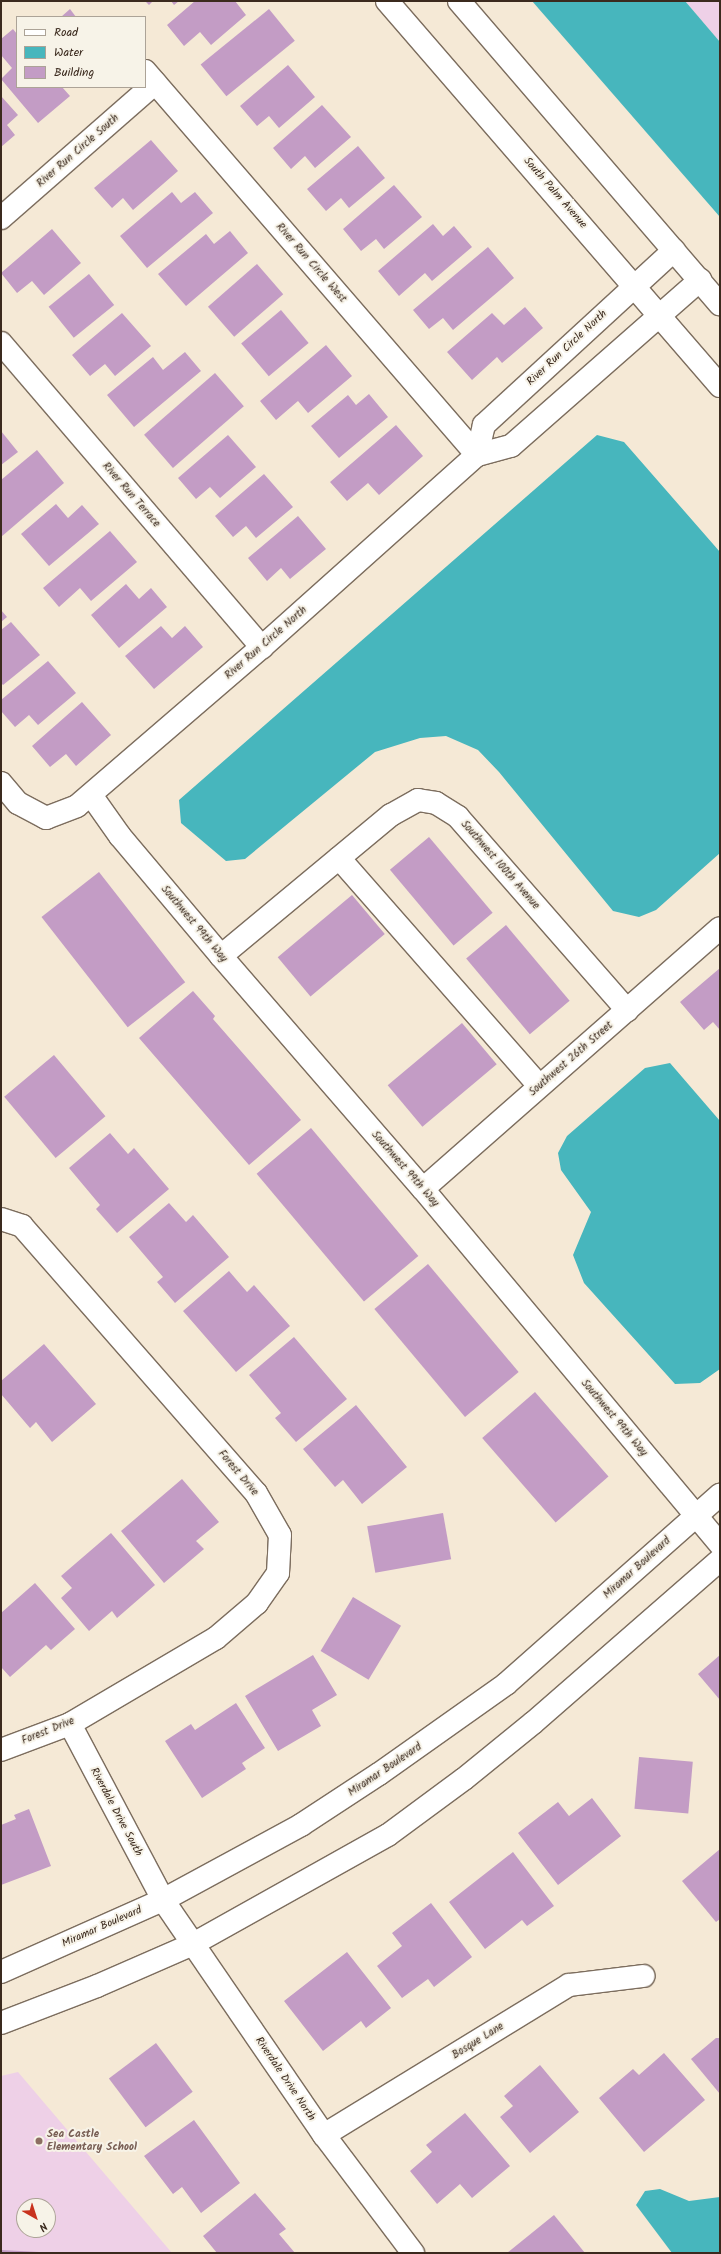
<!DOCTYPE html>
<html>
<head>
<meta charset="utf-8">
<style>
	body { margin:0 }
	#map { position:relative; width:721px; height:2254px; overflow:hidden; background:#f5e9d6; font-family:Kalam,sans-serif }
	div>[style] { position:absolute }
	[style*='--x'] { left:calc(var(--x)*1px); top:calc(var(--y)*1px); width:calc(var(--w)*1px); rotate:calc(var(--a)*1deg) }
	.built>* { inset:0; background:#eed0e7 }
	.water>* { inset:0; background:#47b6bd }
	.building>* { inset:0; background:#c39cc5; transform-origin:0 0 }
	.roads { filter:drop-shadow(1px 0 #7c6d5e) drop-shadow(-1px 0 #7c6d5e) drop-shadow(0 1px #7c6d5e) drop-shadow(0 -1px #7c6d5e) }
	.minor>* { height:22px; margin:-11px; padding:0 11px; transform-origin:11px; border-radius:11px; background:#fff }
	.tertiary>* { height:22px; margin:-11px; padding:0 11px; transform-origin:11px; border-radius:11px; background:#fff }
	.secondary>* { height:22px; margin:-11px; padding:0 11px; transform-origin:11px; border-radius:11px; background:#fff }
	.dots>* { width:11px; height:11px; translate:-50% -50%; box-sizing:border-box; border:2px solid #f7f3e8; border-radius:50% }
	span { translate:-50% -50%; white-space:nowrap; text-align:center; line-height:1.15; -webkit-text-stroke:4px #f7f3e8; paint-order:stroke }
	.street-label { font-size:11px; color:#3b2a1e }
	.education-label { font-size:11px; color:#785e54; font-weight:700 }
	.left { translate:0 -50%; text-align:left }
	.frame { position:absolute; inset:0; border:2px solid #3b2a1e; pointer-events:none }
	.legend { position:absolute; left:16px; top:16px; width:130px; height:72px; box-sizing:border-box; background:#f7f3e8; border:1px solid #aca397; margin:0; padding:5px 7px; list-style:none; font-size:12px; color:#3b2a1e }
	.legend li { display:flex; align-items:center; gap:8px; height:20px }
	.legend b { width:20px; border:1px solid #aca397 }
	.north { position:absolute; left:16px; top:2198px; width:40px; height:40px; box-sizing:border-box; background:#f7f3e8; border:1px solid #aca397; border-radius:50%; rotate:141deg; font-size:11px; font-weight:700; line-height:16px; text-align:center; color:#3b2a1e }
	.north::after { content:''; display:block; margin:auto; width:14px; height:18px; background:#c8321e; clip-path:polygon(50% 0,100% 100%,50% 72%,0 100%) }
</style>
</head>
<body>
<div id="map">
	<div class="built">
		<i style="clip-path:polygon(685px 1px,720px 1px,720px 42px)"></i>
		<i style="clip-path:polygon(evenodd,18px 2072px,172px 2253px,1px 2253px,1px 2076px,18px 2072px,24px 2206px,48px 2206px,48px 2230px,24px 2230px,24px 2206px)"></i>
	</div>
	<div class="water">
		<i style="clip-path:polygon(532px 1px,685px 1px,720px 42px,720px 217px)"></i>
		<i style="clip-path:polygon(597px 435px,624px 442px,720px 552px,720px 853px,656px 910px,639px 917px,613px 911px,499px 772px,478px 750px,446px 736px,420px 738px,375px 752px,245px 859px,226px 861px,181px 823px,179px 800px)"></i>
		<i style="clip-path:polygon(670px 1063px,720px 1121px,720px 1369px,700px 1383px,675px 1384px,584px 1283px,573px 1255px,591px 1212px,561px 1170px,558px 1153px,567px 1136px,645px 1068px)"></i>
		<i style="clip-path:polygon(660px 2189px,689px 2201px,720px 2197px,720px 2253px,672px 2253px,636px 2205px,645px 2191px)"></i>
	</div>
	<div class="building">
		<i style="clip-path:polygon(145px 1px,153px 1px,149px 5px)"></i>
		<i style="clip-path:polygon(171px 1px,179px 1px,174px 5px)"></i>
		<i style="clip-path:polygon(195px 1px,235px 1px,246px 15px,211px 45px,200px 32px,184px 46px,167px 25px)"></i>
		<i style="clip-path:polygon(70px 9px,76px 17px,61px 17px)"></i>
		<i style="left:269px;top:9px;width:41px;height:88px;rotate:51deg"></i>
		<i style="clip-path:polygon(13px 29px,17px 34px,17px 87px,62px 87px,70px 96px,38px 123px,1px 79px,12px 68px,1px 55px,1px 39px)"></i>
		<i style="clip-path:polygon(288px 65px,315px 97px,279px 128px,269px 116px,257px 126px,240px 106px)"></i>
		<i style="clip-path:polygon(1px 96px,18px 115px,7px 125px,15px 135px,1px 147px)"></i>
		<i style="clip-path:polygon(322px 105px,351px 137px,315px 168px,305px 156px,291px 169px,273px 148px)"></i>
		<i style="clip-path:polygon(151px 140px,178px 171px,133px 210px,123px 198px,112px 208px,94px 188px)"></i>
		<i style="clip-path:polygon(358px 146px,385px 178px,349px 208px,341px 198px,326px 211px,307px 189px)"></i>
		<i style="clip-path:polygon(394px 185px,422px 217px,384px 249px,376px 239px,361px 251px,343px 229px)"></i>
		<i style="clip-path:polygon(172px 192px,181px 203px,195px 192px,213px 213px,147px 268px,120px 236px)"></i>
		<i style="clip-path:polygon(433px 224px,443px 236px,454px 226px,472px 247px,432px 281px,425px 273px,399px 296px,378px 271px)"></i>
		<i style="clip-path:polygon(52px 229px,81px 263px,44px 295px,32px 281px,17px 293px,1px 273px)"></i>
		<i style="clip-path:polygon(230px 231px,248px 253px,186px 306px,158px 274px,206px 234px,214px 244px)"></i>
		<i style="clip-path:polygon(488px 247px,514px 278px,453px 330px,443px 318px,429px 329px,413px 310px)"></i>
		<i style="left:257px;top:264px;width:40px;height:65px;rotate:49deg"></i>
		<i style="left:89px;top:274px;width:40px;height:52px;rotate:51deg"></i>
		<i style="clip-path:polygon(525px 307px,543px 328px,502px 363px,497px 357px,472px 380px,447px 352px,492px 313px,504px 325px)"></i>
		<i style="left:281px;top:310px;width:43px;height:52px;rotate:50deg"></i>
		<i style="clip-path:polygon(122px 313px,151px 346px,115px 376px,105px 364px,90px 376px,72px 355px)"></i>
		<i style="clip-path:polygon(326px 345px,352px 376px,308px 413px,298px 401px,276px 420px,260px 401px)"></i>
		<i style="clip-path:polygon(185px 352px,201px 371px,134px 427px,107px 395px,153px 357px,163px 370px)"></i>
		<i style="left:215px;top:373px;width:44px;height:94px;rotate:49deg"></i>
		<i style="clip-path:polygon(369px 394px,388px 417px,339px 458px,311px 426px,348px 395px,356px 405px)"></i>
		<i style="clip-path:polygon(396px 425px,423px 456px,379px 495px,368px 483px,347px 501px,330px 482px)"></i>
		<i style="clip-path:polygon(1px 431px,18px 452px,1px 465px)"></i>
		<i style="clip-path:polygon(228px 435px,256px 467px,220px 498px,210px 487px,196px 499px,178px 478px)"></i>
		<i style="clip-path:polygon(37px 450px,64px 483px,1px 537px,1px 480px)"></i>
		<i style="clip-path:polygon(264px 474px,293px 507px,256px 538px,246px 526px,233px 537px,215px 516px)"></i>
		<i style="clip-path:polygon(56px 504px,68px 518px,82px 505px,99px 524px,49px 566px,21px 534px)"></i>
		<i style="clip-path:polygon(298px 516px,326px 549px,290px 579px,281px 568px,267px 581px,248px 558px)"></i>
		<i style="clip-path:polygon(110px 531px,137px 562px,91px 601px,80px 588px,59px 607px,43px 588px)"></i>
		<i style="clip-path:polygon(126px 584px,139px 599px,151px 588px,167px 607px,119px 648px,91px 615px)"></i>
		<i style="clip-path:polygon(1px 610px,7px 617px,1px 622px)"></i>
		<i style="clip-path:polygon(11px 622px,40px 655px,3px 685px,1px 683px,1px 630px)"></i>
		<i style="clip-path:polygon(161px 626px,172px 638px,185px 626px,203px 647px,154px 689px,125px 656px)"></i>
		<i style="clip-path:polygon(48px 661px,76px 693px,38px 725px,29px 715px,15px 727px,1px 711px,1px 700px)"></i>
		<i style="clip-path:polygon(82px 702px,111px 735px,76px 766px,66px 754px,50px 767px,32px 746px)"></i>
		<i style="left:429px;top:837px;width:99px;height:51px;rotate:50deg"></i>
		<i style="left:99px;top:872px;width:140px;height:73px;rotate:52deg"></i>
		<i style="left:352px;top:895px;width:51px;height:97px;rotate:50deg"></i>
		<i style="left:506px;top:925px;width:99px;height:52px;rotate:50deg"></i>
		<i style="clip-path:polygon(720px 968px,720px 1030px,713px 1022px,704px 1030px,680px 1002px)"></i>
		<i style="clip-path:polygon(193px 991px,215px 1016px,213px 1019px,301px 1120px,249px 1165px,139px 1038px)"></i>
		<i style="left:462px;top:1023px;width:54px;height:97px;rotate:50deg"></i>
		<i style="left:54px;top:1055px;width:80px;height:65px;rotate:50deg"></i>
		<i style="left:311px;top:1128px;width:167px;height:71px;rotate:50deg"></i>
		<i style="clip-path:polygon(110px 1133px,128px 1154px,134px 1148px,169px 1189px,117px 1233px,96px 1209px,100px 1205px,69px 1168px)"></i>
		<i style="clip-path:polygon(169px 1203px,186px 1222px,193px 1215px,229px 1257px,175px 1303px,157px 1282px,163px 1277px,129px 1237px)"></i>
		<i style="left:428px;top:1264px;width:141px;height:70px;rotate:50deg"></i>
		<i style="clip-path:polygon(229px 1271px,247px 1292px,254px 1285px,290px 1326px,236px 1372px,183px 1311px)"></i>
		<i style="clip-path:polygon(294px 1337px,347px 1399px,296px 1442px,275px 1418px,281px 1413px,249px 1375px)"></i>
		<i style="clip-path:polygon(44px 1344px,96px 1404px,52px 1442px,36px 1422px,30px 1428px,1px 1394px,1px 1381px)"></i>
		<i style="left:535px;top:1392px;width:112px;height:70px;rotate:49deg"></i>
		<i style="clip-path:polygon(356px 1405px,407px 1467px,362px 1504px,343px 1480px,335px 1487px,303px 1449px)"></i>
		<i style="clip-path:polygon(182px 1479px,219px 1522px,196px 1541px,204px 1549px,164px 1583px,121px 1531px)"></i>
		<i style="left:443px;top:1513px;width:47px;height:77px;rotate:80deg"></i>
		<i style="clip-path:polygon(111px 1533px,155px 1585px,117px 1618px,112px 1611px,89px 1631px,61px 1598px,72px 1588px,61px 1576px)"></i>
		<i style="clip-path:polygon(35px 1583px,75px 1629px,51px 1650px,46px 1645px,10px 1677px,1px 1667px,1px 1613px)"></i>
		<i style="left:353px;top:1597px;width:56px;height:63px;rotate:31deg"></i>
		<i style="clip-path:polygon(313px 1655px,337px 1695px,312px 1710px,321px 1726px,278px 1751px,245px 1696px)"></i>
		<i style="clip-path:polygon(720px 1655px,720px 1700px,698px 1674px)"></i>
		<i style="clip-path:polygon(236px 1703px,265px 1748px,242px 1763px,246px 1769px,202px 1798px,165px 1741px,191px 1724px,195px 1730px)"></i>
		<i style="left:639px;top:1757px;width:54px;height:52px;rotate:5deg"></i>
		<i style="clip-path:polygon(592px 1798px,621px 1836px,558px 1885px,518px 1833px,558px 1802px,569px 1816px)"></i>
		<i style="clip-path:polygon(29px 1809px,51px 1866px,1px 1885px,1px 1825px,16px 1819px,14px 1815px)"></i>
		<i style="clip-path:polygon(720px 1849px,720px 1919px,716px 1922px,682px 1881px)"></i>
		<i style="clip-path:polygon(513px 1852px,554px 1906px,527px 1926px,522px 1920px,485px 1949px,449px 1902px)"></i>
		<i style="clip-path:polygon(431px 1903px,472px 1957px,434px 1987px,428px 1979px,402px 1998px,377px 1966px,402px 1946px,392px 1933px)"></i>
		<i style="clip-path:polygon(347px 1952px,391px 2008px,366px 2028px,361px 2021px,323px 2051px,284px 2001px)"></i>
		<i style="clip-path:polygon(716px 2038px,720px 2038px,720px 2094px,691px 2059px)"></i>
		<i style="left:156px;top:2043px;width:61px;height:59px;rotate:53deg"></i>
		<i style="clip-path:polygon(664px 2053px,705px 2100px,644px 2152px,599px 2098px,633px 2069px,639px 2075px)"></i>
		<i style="clip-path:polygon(540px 2065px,579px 2112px,530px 2153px,500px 2117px,513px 2106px,504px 2096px)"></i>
		<i style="clip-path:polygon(465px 2113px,510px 2166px,472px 2198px,460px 2184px,437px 2204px,410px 2171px,432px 2152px,426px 2145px)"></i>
		<i style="clip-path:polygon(194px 2120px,240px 2183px,201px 2213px,182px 2187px,173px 2194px,144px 2156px)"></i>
		<i style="clip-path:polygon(255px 2193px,286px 2229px,279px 2234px,295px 2253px,217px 2253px,203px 2236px)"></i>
		<i style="clip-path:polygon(554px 2215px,585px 2253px,507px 2253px)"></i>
		<i style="clip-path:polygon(1px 2250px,39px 2252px,39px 2253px,1px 2253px)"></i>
	</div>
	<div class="roads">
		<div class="minor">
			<i style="--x:145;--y:71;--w:508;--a:49.15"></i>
			<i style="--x:1;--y:218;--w:205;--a:-41.2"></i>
			<i style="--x:1;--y:343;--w:401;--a:49.4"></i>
			<i style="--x:477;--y:455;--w:31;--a:-77"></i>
			<i style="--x:484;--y:425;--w:258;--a:-42.6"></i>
			<i style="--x:1;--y:783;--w:26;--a:50"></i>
			<i style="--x:18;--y:803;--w:32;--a:28"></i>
			<i style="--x:46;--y:818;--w:33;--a:-21"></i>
			<i style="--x:77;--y:806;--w:244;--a:-40.7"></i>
			<i style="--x:262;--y:647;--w:288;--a:-41.8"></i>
			<i style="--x:477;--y:455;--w:35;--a:-15"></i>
			<i style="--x:511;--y:446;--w:252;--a:-41.3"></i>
			<i style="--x:91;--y:795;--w:50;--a:54.7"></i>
			<i style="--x:120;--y:836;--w:157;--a:49.9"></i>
			<i style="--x:221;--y:956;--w:308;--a:49.1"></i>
			<i style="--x:423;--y:1189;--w:463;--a:50.1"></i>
			<i style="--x:339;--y:858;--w:303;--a:48.7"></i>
			<i style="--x:221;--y:956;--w:221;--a:-39.7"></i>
			<i style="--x:391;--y:815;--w:31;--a:-29"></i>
			<i style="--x:418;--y:800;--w:18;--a:9"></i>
			<i style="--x:436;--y:803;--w:26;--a:32"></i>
			<i style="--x:458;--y:817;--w:257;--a:48.8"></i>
			<i style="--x:423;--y:1189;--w:395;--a:-41.3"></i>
			<i style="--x:1;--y:1219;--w:22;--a:18"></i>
			<i style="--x:22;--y:1226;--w:355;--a:48.8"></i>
			<i style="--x:256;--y:1493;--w:48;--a:60.3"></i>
			<i style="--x:280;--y:1535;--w:38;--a:93"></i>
			<i style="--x:278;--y:1573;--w:37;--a:125"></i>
			<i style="--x:257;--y:1603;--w:54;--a:139.5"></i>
			<i style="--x:216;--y:1638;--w:169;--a:149.5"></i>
			<i style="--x:70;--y:1724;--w:74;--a:159.4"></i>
			<i style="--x:70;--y:1724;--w:199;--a:62.1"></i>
			<i style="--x:163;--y:1900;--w:285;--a:55.6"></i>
			<i style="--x:324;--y:2135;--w:148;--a:53"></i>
			<i style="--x:324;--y:2135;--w:287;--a:-31.5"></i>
			<i style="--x:569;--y:1985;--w:75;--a:-6.9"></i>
		</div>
		<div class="tertiary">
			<i style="--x:1;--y:1972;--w:177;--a:-24"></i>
			<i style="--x:163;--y:1900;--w:157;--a:-28.5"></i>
			<i style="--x:301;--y:1825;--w:93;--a:-33.2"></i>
			<i style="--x:379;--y:1774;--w:156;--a:-35.3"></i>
			<i style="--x:506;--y:1684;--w:286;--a:-41.5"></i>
			<i style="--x:1;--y:2023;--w:103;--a:-21.1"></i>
			<i style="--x:97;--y:1986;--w:105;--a:-23.6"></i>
			<i style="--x:193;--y:1944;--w:223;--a:-29.2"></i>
			<i style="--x:388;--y:1835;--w:94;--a:-36.4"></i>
			<i style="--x:464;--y:1779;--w:89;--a:-39.1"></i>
			<i style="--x:533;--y:1723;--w:248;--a:-41.1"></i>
		</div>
		<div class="secondary">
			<i style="--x:387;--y:1;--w:509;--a:49.14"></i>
			<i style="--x:459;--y:1;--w:400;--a:49.3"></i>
		</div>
	</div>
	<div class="dots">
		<i style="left:39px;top:2141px;background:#8d6e63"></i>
	</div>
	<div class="street-label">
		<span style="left:78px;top:151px;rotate:-41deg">River Run Circle South</span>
		<span style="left:555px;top:193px;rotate:49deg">South Palm Avenue</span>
		<span style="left:311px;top:263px;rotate:49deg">River Run Circle West</span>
		<span style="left:567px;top:348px;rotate:-43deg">River Run Circle North</span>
		<span style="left:131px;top:495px;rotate:49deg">River Run Terrace</span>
		<span style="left:266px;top:643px;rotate:-41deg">River Run Circle North</span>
		<span style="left:500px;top:865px;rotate:49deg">Southwest 100th Avenue</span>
		<span style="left:194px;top:924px;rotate:50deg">Southwest 99th Way</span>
		<span style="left:571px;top:1059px;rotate:-41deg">Southwest 26th Street</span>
		<span style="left:405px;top:1169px;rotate:49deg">Southwest 99th Way</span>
		<span style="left:614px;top:1418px;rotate:50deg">Southwest 99th Way</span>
		<span style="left:238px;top:1473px;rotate:50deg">Forest Drive</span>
		<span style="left:637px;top:1568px;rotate:-42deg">Miramar Boulevard</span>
		<span style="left:48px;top:1731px;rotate:-22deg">Forest Drive</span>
		<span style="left:385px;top:1770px;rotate:-34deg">Miramar Boulevard</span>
		<span style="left:116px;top:1812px;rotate:62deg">Riverdale Drive South</span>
		<span style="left:102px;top:1927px;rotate:-24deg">Miramar Boulevard</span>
		<span style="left:478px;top:2041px;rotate:-32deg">Bosque Lane</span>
		<span style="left:285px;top:2079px;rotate:56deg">Riverdale Drive North</span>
	</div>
	<div class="education-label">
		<span class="left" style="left:47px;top:2141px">Sea Castle<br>Elementary School</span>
	</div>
	<div class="frame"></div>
	<ul class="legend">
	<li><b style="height:5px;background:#fff"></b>Road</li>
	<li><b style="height:11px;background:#47b6bd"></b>Water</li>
	<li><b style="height:11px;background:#c39cc5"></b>Building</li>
	</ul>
	<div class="north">N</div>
</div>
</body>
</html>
